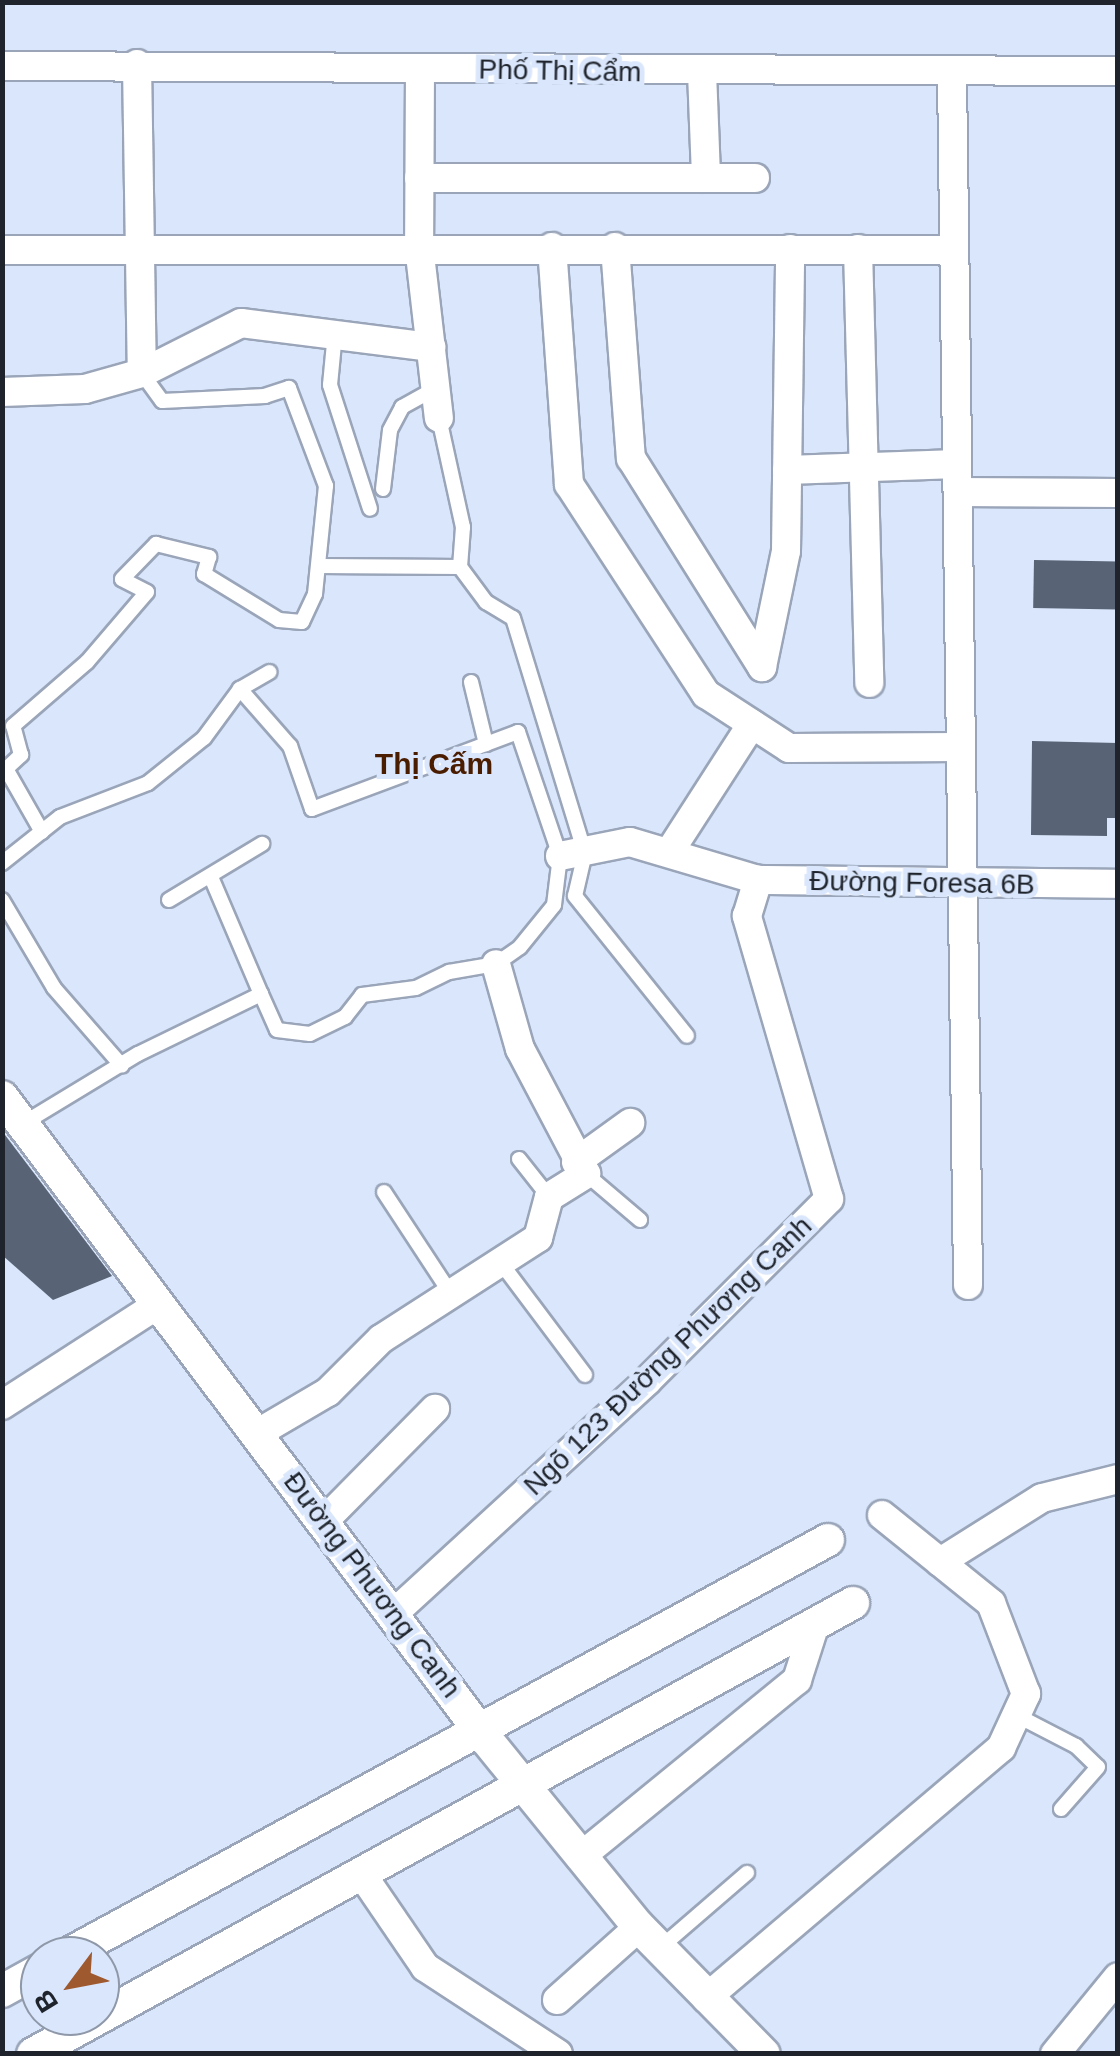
<!DOCTYPE html>
<html>
<head>
<meta charset="utf-8">
<style>
	body { margin:0 }
	#map { position:relative; width:1120px; height:2056px; overflow:hidden; background:#d9e6fb; font-family:Arial,sans-serif }
	div>[style] { position:absolute }
	[style*='--x'] { left:calc(var(--x)*1px); top:calc(var(--y)*1px); width:calc(var(--w)*1px); rotate:calc(var(--a)*1deg) }
	.building>* { inset:0; background:#586375; transform-origin:0 0 }
	.roads { filter:drop-shadow(2px 0 #9aa5b9) drop-shadow(-2px 0 #9aa5b9) drop-shadow(0 2px #9aa5b9) drop-shadow(0 -2px #9aa5b9) }
	.service>* { height:14px; margin:-7px; padding:0 7px; transform-origin:7px; border-radius:7px; background:#fff }
	.minor>* { height:28px; margin:-14px; padding:0 14px; transform-origin:14px; border-radius:14px; background:#fff }
	.tertiary>* { height:32px; margin:-16px; padding:0 16px; transform-origin:16px; border-radius:16px; background:#fff }
	span { translate:-50% -50%; white-space:nowrap; text-align:center; line-height:1.15; -webkit-text-stroke:10px #d9e6fb; paint-order:stroke }
	.street-label { font-size:28px; color:#1f242c }
	.neighbourhood-label { font-size:30px; color:#4a1d00; font-weight:700 }
	.frame { position:absolute; inset:0; border:5px solid #1f242c; pointer-events:none }
	.north { position:absolute; left:20px; top:1936px; width:100px; height:100px; box-sizing:border-box; background:#d9e6fb; border:2px solid #8f98a8; border-radius:50%; rotate:238deg; font-size:28px; font-weight:700; line-height:40px; text-align:center; color:#1f242c }
	.north::after { content:''; display:block; margin:auto; width:35px; height:45px; background:#9f592e; clip-path:polygon(50% 0,100% 100%,50% 72%,0 100%) }
</style>
</head>
<body>
<div id="map">
	<div class="building">
		<i style="left:1034px;top:560px;width:84px;height:48px;rotate:1deg"></i>
		<i style="clip-path:polygon(1032px 741px,1118px 743px,1118px 818px,1107px 818px,1107px 836px,1031px 835px)"></i>
		<i style="clip-path:polygon(2px 1131px,112px 1276px,53px 1300px,2px 1255px)"></i>
	</div>
	<div class="roads">
		<div class="service">
			<i style="--x:335;--y:333;--w:52;--a:95.5"></i>
			<i style="--x:330;--y:385;--w:130;--a:72.1"></i>
			<i style="--x:439;--y:418;--w:112;--a:77.6"></i>
			<i style="--x:463;--y:527;--w:40;--a:94.3"></i>
			<i style="--x:383;--y:489;--w:59;--a:-83.2"></i>
			<i style="--x:390;--y:430;--w:26;--a:-62"></i>
			<i style="--x:402;--y:407;--w:39;--a:-29"></i>
			<i style="--x:319;--y:566;--w:141;--a:0.4"></i>
			<i style="--x:460;--y:567;--w:44;--a:53.4"></i>
			<i style="--x:486;--y:602;--w:31;--a:31"></i>
			<i style="--x:513;--y:618;--w:246;--a:73"></i>
			<i style="--x:585;--y:853;--w:44;--a:103.1"></i>
			<i style="--x:575;--y:896;--w:179;--a:51.3"></i>
			<i style="--x:471;--y:682;--w:64;--a:76.4"></i>
			<i style="--x:240;--y:689;--w:34;--a:-30"></i>
			<i style="--x:42;--y:832;--w:73;--a:-119.7"></i>
			<i style="--x:6;--y:769;--w:21;--a:-43"></i>
			<i style="--x:21;--y:755;--w:30;--a:-105"></i>
			<i style="--x:13;--y:726;--w:98;--a:-40.9"></i>
			<i style="--x:87;--y:662;--w:92;--a:-49.4"></i>
			<i style="--x:147;--y:592;--w:28;--a:-153"></i>
			<i style="--x:122;--y:579;--w:49;--a:-45.8"></i>
			<i style="--x:156;--y:544;--w:55;--a:13.8"></i>
			<i style="--x:209;--y:557;--w:18;--a:106"></i>
			<i style="--x:204;--y:574;--w:88;--a:31.5"></i>
			<i style="--x:279;--y:620;--w:23;--a:5"></i>
			<i style="--x:302;--y:622;--w:31;--a:-65"></i>
			<i style="--x:315;--y:594;--w:109;--a:-84.2"></i>
			<i style="--x:326;--y:486;--w:105;--a:-110.7"></i>
			<i style="--x:289;--y:388;--w:25;--a:162"></i>
			<i style="--x:265;--y:396;--w:103;--a:177.2"></i>
			<i style="--x:162;--y:401;--w:34;--a:-126"></i>
			<i style="--x:2;--y:863;--w:74;--a:-38.4"></i>
			<i style="--x:60;--y:817;--w:94;--a:-21.1"></i>
			<i style="--x:148;--y:783;--w:72;--a:-38.8"></i>
			<i style="--x:204;--y:738;--w:61;--a:-53.7"></i>
			<i style="--x:211;--y:877;--w:127;--a:66.9"></i>
			<i style="--x:2;--y:900;--w:102;--a:59.4"></i>
			<i style="--x:54;--y:988;--w:103;--a:48.9"></i>
			<i style="--x:169;--y:900;--w:109;--a:-31.1"></i>
			<i style="--x:24;--y:1123;--w:133;--a:-31.2"></i>
			<i style="--x:138;--y:1054;--w:137;--a:-26"></i>
			<i style="--x:261;--y:994;--w:39;--a:66"></i>
			<i style="--x:277;--y:1030;--w:33;--a:7"></i>
			<i style="--x:310;--y:1034;--w:39;--a:-26"></i>
			<i style="--x:345;--y:1017;--w:28;--a:-52"></i>
			<i style="--x:362;--y:995;--w:54;--a:-7.4"></i>
			<i style="--x:416;--y:988;--w:37;--a:-26"></i>
			<i style="--x:449;--y:972;--w:48;--a:-9.7"></i>
			<i style="--x:496;--y:964;--w:29;--a:-35"></i>
			<i style="--x:520;--y:947;--w:54;--a:-51"></i>
			<i style="--x:554;--y:905;--w:49;--a:-83"></i>
			<i style="--x:560;--y:856;--w:131;--a:-108.7"></i>
			<i style="--x:518;--y:732;--w:220;--a:159.5"></i>
			<i style="--x:312;--y:809;--w:67;--a:-109.2"></i>
			<i style="--x:290;--y:746;--w:76;--a:-131.3"></i>
			<i style="--x:519;--y:1159;--w:48;--a:51.7"></i>
			<i style="--x:586;--y:1174;--w:71;--a:40.4"></i>
			<i style="--x:384;--y:1192;--w:122;--a:56.7"></i>
			<i style="--x:501;--y:1263;--w:140;--a:53.1"></i>
			<i style="--x:1016;--y:1715;--w:68;--a:27.3"></i>
			<i style="--x:1076;--y:1746;--w:30;--a:44"></i>
			<i style="--x:1098;--y:1767;--w:56;--a:131.4"></i>
			<i style="--x:660;--y:1948;--w:115;--a:-40.8"></i>
		</div>
		<div class="minor">
			<i style="--x:137;--y:64;--w:309;--a:89.1"></i>
			<i style="--x:2;--y:66;--w:1116;--a:0.26"></i>
			<i style="--x:420;--y:70;--w:176;--a:90.3"></i>
			<i style="--x:419;--y:246;--w:173;--a:83.4"></i>
			<i style="--x:702;--y:72;--w:106;--a:87.8"></i>
			<i style="--x:952;--y:75;--w:1210;--a:89.24"></i>
			<i style="--x:419;--y:178;--w:336;--a:0"></i>
			<i style="--x:552;--y:247;--w:238;--a:85.9"></i>
			<i style="--x:569;--y:484;--w:251;--a:56.9"></i>
			<i style="--x:706;--y:694;--w:99;--a:33"></i>
			<i style="--x:789;--y:748;--w:171;--a:-0.3"></i>
			<i style="--x:615;--y:247;--w:212;--a:85.7"></i>
			<i style="--x:631;--y:458;--w:247;--a:57.9"></i>
			<i style="--x:858;--y:249;--w:434;--a:88.5"></i>
			<i style="--x:2;--y:250;--w:952;--a:0"></i>
			<i style="--x:2;--y:392;--w:83;--a:-2.1"></i>
			<i style="--x:85;--y:389;--w:59;--a:-15.7"></i>
			<i style="--x:142;--y:373;--w:111;--a:-26.8"></i>
			<i style="--x:241;--y:323;--w:192;--a:7.2"></i>
			<i style="--x:787;--y:470;--w:170;--a:-2"></i>
			<i style="--x:958;--y:492;--w:160;--a:0.4"></i>
			<i style="--x:762;--y:667;--w:118;--a:-78.3"></i>
			<i style="--x:786;--y:551;--w:302;--a:-89.2"></i>
			<i style="--x:670;--y:851;--w:151;--a:-57.2"></i>
			<i style="--x:560;--y:856;--w:71;--a:-11.3"></i>
			<i style="--x:630;--y:842;--w:134;--a:16.5"></i>
			<i style="--x:758;--y:880;--w:360;--a:0.6"></i>
			<i style="--x:576;--y:1162;--w:67;--a:-35.8"></i>
			<i style="--x:2;--y:1405;--w:184;--a:-32.8"></i>
			<i style="--x:258;--y:1433;--w:81;--a:-30.4"></i>
			<i style="--x:328;--y:1392;--w:75;--a:-45"></i>
			<i style="--x:381;--y:1339;--w:187;--a:-32.8"></i>
			<i style="--x:538;--y:1238;--w:42;--a:-75"></i>
			<i style="--x:549;--y:1197;--w:44;--a:-31.9"></i>
			<i style="--x:586;--y:1174;--w:141;--a:-117.8"></i>
			<i style="--x:520;--y:1049;--w:88;--a:-105.8"></i>
			<i style="--x:324;--y:1521;--w:158;--a:-45.3"></i>
			<i style="--x:940;--y:1562;--w:120;--a:-32.1"></i>
			<i style="--x:1042;--y:1498;--w:78;--a:-14"></i>
			<i style="--x:393;--y:1614;--w:346;--a:-42.5"></i>
			<i style="--x:648;--y:1380;--w:256;--a:-45"></i>
			<i style="--x:829;--y:1199;--w:295;--a:-106.2"></i>
			<i style="--x:747;--y:916;--w:38;--a:-73"></i>
			<i style="--x:580;--y:1857;--w:280;--a:-39.2"></i>
			<i style="--x:797;--y:1680;--w:59;--a:-72.2"></i>
			<i style="--x:363;--y:1876;--w:110;--a:55.7"></i>
			<i style="--x:425;--y:1967;--w:159;--a:33.2"></i>
			<i style="--x:706;--y:1998;--w:387;--a:-40.3"></i>
			<i style="--x:1001;--y:1748;--w:60;--a:-65.2"></i>
			<i style="--x:1026;--y:1694;--w:97;--a:-111"></i>
			<i style="--x:991;--y:1603;--w:140;--a:-141.1"></i>
			<i style="--x:557;--y:2000;--w:110;--a:-41.7"></i>
			<i style="--x:1055;--y:2054;--w:99;--a:-50.7"></i>
		</div>
		<div class="tertiary">
			<i style="--x:2;--y:1097;--w:804;--a:52.99"></i>
			<i style="--x:486;--y:1739;--w:242;--a:50.9"></i>
			<i style="--x:639;--y:1927;--w:178;--a:45.5"></i>
			<i style="--x:65;--y:1956;--w:869;--a:-28.6"></i>
			<i style="--x:2;--y:1991;--w:43;--a:-28.9"></i>
			<i style="--x:33;--y:2054;--w:936;--a:-28.81"></i>
		</div>
	</div>
	<div class="street-label">
		<span style="left:560px;top:71px;rotate:1deg">Phố Thị Cẩm</span>
		<span style="left:922px;top:883px;rotate:1deg">Đường Foresa 6B</span>
		<span style="left:668px;top:1356px;rotate:-44deg">Ngõ 123 Đường Phương Canh</span>
		<span style="left:372px;top:1585px;rotate:53deg">Đường Phương Canh</span>
	</div>
	<div class="neighbourhood-label">
		<span style="left:434px;top:764px">Thị Cấm</span>
	</div>
	<div class="frame"></div>
	<div class="north">B</div>
</div>
</body>
</html>
